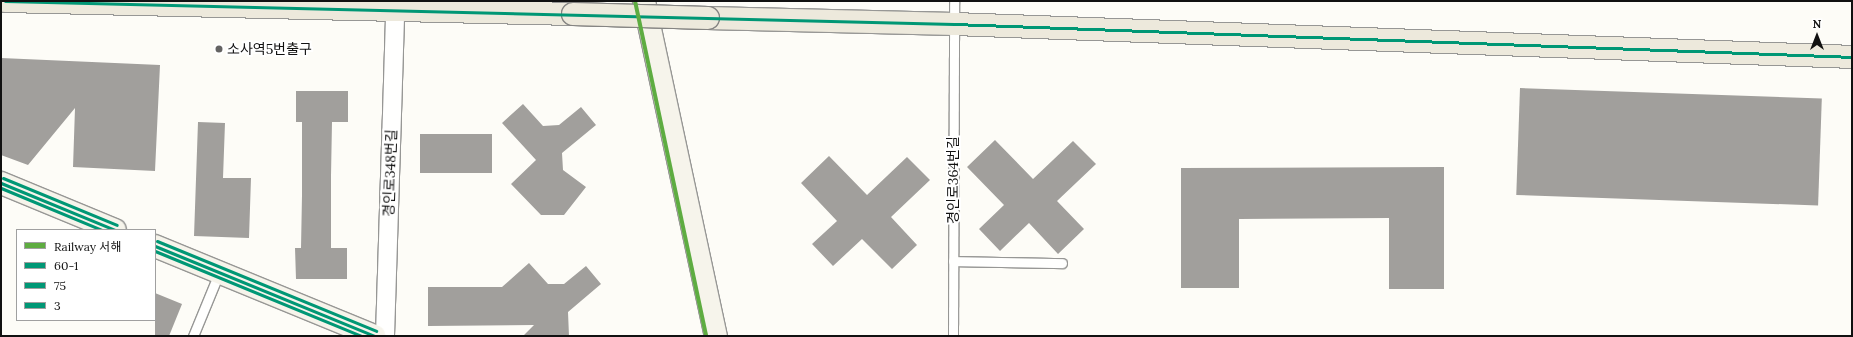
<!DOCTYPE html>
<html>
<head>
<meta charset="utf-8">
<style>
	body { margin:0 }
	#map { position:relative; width:1853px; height:337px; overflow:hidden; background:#fdfcf7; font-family:Lora,"Noto Sans KR",serif }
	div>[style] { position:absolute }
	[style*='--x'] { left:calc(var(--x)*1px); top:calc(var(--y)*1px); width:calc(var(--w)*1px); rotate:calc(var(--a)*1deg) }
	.building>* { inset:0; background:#a19f9c; transform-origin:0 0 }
	.roads { filter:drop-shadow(1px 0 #979795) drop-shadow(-1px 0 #979795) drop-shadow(0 1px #979795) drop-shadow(0 -1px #979795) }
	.lane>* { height:9px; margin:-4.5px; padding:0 4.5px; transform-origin:4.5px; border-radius:4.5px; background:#fffffe }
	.street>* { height:18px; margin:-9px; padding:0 9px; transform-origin:9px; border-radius:9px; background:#fffffe }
	.secondary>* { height:22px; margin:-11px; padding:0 11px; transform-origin:11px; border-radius:11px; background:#f6f4eb }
	.primary>* { height:22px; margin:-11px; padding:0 11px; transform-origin:11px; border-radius:11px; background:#ede9dc }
	.bridges { filter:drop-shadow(1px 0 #858482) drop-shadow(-1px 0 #858482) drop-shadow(0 1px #858482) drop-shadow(0 -1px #858482) }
	.primary-bridge>* { height:22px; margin:-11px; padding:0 11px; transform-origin:11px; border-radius:11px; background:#ede9dc }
	.bus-1>* { height:3px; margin:-1.5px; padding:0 1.5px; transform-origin:1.5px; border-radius:1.5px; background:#009775 }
	.bus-2>* { height:3px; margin:-1.5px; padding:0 1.5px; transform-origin:1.5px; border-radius:1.5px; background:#009775 }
	.bus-3>* { height:3px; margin:-1.5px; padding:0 1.5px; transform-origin:1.5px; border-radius:1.5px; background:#009775 }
	.rail-1>* { height:4px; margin:-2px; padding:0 2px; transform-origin:2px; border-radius:2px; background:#5eac41 }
	.dots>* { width:11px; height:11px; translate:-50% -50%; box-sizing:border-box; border:2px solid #fff; border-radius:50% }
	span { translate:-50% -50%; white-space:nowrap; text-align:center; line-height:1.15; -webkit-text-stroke:4px #fff; paint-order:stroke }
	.poi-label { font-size:14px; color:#111 }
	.left { translate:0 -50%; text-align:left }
	.street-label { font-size:14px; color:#111 }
	.frame { position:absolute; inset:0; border:2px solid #111; pointer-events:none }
	.legend { position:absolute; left:16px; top:229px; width:140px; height:92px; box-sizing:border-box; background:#fff; border:1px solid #a0a0a0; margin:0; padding:5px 7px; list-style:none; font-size:12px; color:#111 }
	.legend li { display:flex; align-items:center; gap:8px; height:20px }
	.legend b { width:20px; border:1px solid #a0a0a0 }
	.north { position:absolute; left:1797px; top:16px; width:40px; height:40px; -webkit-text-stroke:3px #fff; paint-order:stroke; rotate:0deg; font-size:11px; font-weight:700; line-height:16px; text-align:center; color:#111 }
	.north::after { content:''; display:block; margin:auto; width:14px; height:18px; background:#111; clip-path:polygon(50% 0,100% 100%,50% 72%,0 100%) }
</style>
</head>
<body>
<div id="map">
	<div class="building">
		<i style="clip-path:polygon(1px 58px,160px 65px,155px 171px,73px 167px,75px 108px,28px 165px,1px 155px)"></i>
		<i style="left:1520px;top:88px;width:302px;height:107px;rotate:2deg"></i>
		<i style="clip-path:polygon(296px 91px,348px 91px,348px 122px,332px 122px,331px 176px,331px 248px,347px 248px,347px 279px,296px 279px,295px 248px,301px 248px,302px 195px,302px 122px,296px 122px)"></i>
		<i style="clip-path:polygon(523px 104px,543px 126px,559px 125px,581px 107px,596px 125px,562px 153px,563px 170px,586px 187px,564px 215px,541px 215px,511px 184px,536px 160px,502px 123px)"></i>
		<i style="clip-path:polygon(198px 122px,225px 123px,223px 178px,251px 178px,249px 238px,194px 236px)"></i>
		<i style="left:492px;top:134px;width:39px;height:72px;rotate:90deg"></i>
		<i style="clip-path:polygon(995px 140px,1033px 179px,1073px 141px,1096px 164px,1057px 201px,1084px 229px,1058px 254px,1029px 223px,1000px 251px,979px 229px,1004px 205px,967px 167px)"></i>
		<i style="clip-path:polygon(829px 156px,867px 195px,907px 157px,930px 180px,891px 217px,917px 245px,892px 269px,862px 239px,833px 266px,812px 244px,837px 221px,801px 183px)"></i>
		<i style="clip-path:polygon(1444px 167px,1444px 289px,1389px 289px,1389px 218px,1239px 219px,1239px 288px,1181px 288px,1181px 168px)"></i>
		<i style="clip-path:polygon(529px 263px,548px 284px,564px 284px,586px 266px,601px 284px,568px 312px,569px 336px,523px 336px,534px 325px,428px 326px,428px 287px,502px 287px)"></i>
		<i style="clip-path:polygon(155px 293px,182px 304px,169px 336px,155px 336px)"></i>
	</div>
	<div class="roads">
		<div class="lane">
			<i style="--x:953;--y:261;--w:109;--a:1.1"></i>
			<i style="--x:193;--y:336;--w:68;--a:-67.6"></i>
			<i style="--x:953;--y:336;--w:335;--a:-89.8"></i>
		</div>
		<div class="street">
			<i style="--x:385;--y:336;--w:326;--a:-88.2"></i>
		</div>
		<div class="secondary">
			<i style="--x:644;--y:1;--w:343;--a:77.9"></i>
			<i style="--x:1;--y:183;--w:123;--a:22.4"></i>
			<i style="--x:155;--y:246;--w:237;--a:22.3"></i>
		</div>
		<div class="primary">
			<i style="--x:5;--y:1;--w:568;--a:1.31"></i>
			<i style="--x:708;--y:18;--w:246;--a:1.4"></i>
			<i style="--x:954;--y:24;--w:899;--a:2.1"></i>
		</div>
	</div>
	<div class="bridges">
		<div class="primary-bridge">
			<i style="--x:573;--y:14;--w:135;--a:1.7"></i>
		</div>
	</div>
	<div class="bus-1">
		<i style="--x:5;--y:1;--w:949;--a:1.39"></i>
		<i style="--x:954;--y:24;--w:899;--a:2.1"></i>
		<i style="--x:1;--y:183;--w:123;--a:22.4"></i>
		<i style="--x:155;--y:246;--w:237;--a:22.3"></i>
	</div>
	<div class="bus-2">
		<i style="--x:1;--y:188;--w:109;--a:22.6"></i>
		<i style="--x:155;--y:251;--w:223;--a:22.4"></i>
	</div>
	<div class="bus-3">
		<i style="--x:3;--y:178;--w:123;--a:22.4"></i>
		<i style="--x:157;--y:241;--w:237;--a:22.3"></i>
	</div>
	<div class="rail-1">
		<i style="--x:635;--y:1;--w:342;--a:78"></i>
	</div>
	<div class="dots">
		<i style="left:219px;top:49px;background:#646362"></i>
	</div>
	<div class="poi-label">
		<span class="left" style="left:227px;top:49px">소사역5번출구</span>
	</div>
	<div class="street-label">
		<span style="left:390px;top:173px;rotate:-88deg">경인로348번길</span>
		<span style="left:953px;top:180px;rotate:-90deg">경인로364번길</span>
	</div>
	<div class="frame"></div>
	<ul class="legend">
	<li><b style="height:5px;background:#5eac41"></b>Railway 서해</li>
	<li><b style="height:5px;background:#009775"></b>60-1</li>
	<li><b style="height:5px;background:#009775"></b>75</li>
	<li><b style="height:5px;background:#009775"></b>3</li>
	</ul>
	<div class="north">N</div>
</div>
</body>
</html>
